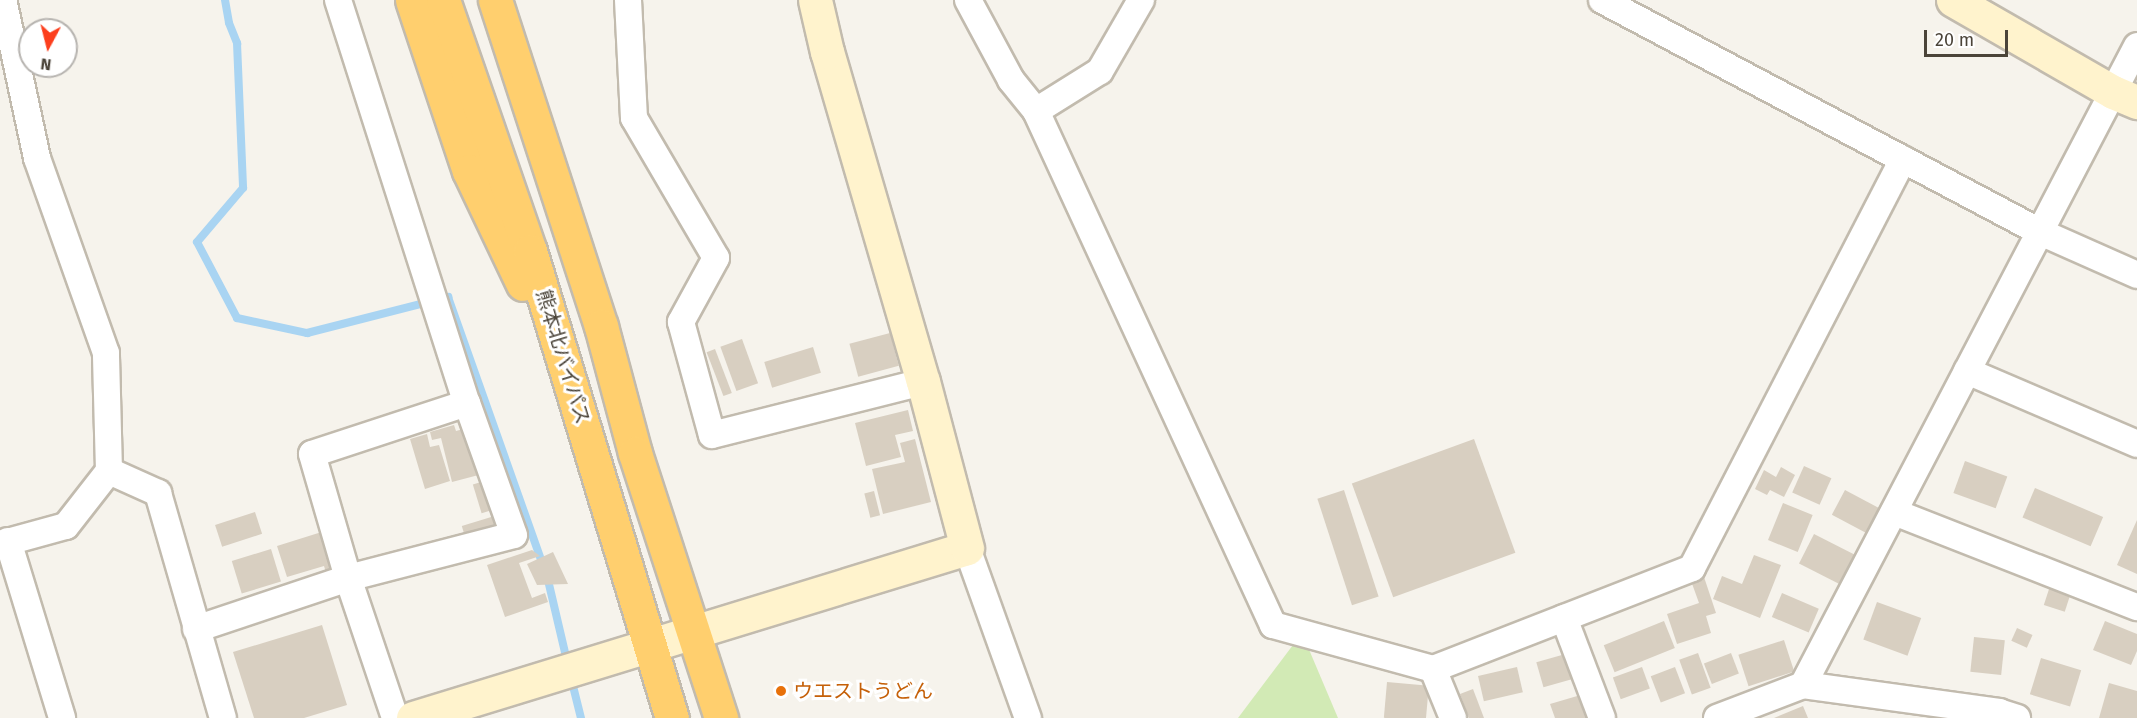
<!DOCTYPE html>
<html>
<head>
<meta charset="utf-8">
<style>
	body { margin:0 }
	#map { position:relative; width:2137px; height:718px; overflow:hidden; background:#f6f3ec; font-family:"Fira Sans","Noto Sans JP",sans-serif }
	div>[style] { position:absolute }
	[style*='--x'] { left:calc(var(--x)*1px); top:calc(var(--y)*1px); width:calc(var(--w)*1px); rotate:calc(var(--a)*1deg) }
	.green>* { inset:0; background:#d2eab5 }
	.stream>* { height:8px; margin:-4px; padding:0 4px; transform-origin:4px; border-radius:4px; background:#a9d4f2 }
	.building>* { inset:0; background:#d8cfc1; transform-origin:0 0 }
	.roads { filter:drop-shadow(2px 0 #c2bbae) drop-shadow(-2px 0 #c2bbae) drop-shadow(0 2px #c2bbae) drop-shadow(0 -2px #c2bbae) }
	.street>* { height:26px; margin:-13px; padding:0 13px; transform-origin:13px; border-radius:13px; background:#fff }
	.secondary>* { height:33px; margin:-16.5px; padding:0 16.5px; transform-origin:16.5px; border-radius:16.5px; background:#fff3cd }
	.highway>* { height:33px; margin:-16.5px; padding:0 16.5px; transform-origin:16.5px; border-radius:16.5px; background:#ffcf6e }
	.dots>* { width:16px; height:16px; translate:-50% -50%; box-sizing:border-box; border:3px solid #fff; border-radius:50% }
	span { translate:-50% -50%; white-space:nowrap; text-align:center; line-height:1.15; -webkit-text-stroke:6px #fff; paint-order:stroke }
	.street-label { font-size:20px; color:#4b4439 }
	.food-label { font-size:20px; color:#c56008 }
	.left { translate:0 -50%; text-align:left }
	.north { position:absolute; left:18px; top:18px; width:60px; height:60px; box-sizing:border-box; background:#fff; border:2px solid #b7b4b0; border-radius:50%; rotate:187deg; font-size:16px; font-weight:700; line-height:24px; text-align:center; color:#4b4439 }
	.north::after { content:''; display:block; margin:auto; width:21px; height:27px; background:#fc3f1d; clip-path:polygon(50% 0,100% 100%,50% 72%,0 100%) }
	.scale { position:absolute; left:1924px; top:30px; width:84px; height:27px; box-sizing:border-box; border:3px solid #4b4439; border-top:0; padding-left:8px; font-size:18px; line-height:21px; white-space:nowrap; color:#4b4439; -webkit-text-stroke:4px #fff; paint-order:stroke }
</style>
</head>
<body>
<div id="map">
	<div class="green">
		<i style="clip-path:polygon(1302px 633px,1338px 718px,1238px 718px)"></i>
	</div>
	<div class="stream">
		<i style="--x:225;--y:0;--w:23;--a:80"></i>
		<i style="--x:229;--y:23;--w:22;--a:68"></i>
		<i style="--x:237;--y:43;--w:145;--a:87.6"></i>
		<i style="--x:243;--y:188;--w:71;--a:130.4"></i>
		<i style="--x:197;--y:242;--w:86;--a:62.2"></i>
		<i style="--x:237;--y:318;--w:72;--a:12.1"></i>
		<i style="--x:307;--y:333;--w:146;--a:-14.3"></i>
		<i style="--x:448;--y:297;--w:300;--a:70.5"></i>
		<i style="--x:548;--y:580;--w:87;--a:76.8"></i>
		<i style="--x:571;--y:678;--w:41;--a:76"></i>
	</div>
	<div class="building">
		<i style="left:890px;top:333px;width:34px;height:42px;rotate:75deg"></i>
		<i style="left:742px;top:339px;width:47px;height:23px;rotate:70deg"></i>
		<i style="left:813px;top:347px;width:27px;height:51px;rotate:73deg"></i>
		<i style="left:715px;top:349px;width:47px;height:9px;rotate:69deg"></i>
		<i style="clip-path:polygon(908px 410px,913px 431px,895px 435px,901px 457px,866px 466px,855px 423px)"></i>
		<i style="clip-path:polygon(454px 425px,456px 431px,478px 425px,490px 472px,452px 482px,441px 438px,432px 440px,430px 432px)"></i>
		<i style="clip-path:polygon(427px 434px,430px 447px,439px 445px,450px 481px,425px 489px,410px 439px)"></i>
		<i style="clip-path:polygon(915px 439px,931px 502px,883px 514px,872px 469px,905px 462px,900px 443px)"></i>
		<i style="left:1474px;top:439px;width:121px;height:130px;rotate:70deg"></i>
		<i style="left:1965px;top:461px;width:45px;height:34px;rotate:20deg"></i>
		<i style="left:1804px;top:466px;width:30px;height:29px;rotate:24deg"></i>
		<i style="clip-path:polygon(1781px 467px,1795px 475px,1784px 497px,1770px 490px,1767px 495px,1755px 489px,1764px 470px,1776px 477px)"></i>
		<i style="left:491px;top:479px;width:30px;height:19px;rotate:73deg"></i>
		<i style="left:2035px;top:488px;width:74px;height:32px;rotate:23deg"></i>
		<i style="left:1344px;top:490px;width:112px;height:28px;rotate:72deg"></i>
		<i style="left:1845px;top:490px;width:40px;height:28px;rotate:28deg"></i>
		<i style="left:874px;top:491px;width:25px;height:10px;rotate:76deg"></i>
		<i style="left:1783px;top:503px;width:32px;height:40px;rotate:22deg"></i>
		<i style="left:255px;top:512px;width:23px;height:42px;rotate:72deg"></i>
		<i style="left:501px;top:514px;width:10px;height:41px;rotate:73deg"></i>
		<i style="clip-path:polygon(2137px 520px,2137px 574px,2117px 565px)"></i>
		<i style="clip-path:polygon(328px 530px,341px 572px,327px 576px,324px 566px,287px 577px,277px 546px)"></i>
		<i style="left:1814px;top:534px;width:48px;height:33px;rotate:27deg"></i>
		<i style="left:271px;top:549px;width:34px;height:41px;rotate:73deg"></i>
		<i style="clip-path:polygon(532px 550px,540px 556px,519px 563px,532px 598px,545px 593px,548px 602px,505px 617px,487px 565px)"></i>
		<i style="clip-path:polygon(553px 552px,568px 584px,537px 585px,527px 564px)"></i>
		<i style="clip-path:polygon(1754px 555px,1781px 565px,1760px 618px,1713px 599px,1722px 576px,1742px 584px)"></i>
		<i style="clip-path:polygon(1703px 574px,1716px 613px,1706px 616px,1711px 633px,1677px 644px,1667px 614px,1699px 603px,1690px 578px)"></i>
		<i style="left:2050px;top:586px;width:22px;height:20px;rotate:18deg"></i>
		<i style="left:1782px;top:593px;width:40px;height:26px;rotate:23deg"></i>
		<i style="left:1877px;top:602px;width:47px;height:40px;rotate:20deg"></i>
		<i style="left:1664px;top:621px;width:29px;height:65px;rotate:68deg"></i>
		<i style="clip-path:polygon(2105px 621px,2137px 634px,2137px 651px,2131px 665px,2093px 650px)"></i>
		<i style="clip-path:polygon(322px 625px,347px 705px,304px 718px,254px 718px,233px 652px)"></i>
		<i style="left:2017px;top:628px;width:17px;height:14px;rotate:24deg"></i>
		<i style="left:1974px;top:637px;width:31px;height:35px;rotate:6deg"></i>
		<i style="left:1784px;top:640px;width:33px;height:48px;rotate:72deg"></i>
		<i style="left:1569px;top:653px;width:26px;height:34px;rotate:74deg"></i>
		<i style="left:1698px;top:653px;width:37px;height:20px;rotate:70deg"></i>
		<i style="left:1731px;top:653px;width:22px;height:29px;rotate:69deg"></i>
		<i style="left:2041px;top:658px;width:42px;height:38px;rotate:17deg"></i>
		<i style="left:1517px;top:667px;width:26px;height:40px;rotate:77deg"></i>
		<i style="left:1642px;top:667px;width:23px;height:31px;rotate:70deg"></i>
		<i style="left:1675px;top:667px;width:28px;height:26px;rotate:69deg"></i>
		<i style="left:1387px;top:682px;width:42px;height:36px;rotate:5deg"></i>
		<i style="clip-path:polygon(2109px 683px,2137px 691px,2137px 718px,2099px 718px)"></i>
		<i style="clip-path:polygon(1473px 689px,1484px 718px,1469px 718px,1460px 694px)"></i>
		<i style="clip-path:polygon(1584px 694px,1591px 718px,1555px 718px,1550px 704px)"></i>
		<i style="clip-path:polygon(1803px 706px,1808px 718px,1774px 718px)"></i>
	</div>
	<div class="roads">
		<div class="street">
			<i style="--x:338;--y:0;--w:423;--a:72.3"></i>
			<i style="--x:628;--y:0;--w:118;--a:87.1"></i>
			<i style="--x:634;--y:118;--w:162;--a:59.6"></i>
			<i style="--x:716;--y:258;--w:73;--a:118.7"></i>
			<i style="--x:681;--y:322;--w:117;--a:74.7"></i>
			<i style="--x:712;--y:435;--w:218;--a:-14.1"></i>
			<i style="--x:968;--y:0;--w:91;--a:61.7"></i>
			<i style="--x:1011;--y:80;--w:40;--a:51"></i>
			<i style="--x:1036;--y:111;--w:566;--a:65.25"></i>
			<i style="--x:1273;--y:625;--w:166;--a:15.4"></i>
			<i style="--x:1433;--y:669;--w:278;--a:-21.3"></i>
			<i style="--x:1692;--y:568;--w:460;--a:-62.7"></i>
			<i style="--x:1602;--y:0;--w:496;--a:27.9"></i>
			<i style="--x:2040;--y:232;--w:106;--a:23.9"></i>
			<i style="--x:1036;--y:111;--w:75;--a:-32"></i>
			<i style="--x:1100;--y:71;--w:82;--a:-60"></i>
			<i style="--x:1967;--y:371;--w:185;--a:23.2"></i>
			<i style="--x:109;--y:471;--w:54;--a:24.2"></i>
			<i style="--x:158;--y:493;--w:234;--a:73.9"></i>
			<i style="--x:1894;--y:512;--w:261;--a:21.4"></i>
			<i style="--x:8;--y:541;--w:185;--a:73"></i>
			<i style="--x:0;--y:544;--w:68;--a:-15.3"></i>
			<i style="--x:66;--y:526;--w:70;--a:-52"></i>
			<i style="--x:109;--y:471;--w:118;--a:-91.5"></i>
			<i style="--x:106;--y:353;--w:207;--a:-109.5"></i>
			<i style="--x:37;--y:158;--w:162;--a:-102.1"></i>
			<i style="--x:967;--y:548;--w:181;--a:70.3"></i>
			<i style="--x:1564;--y:618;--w:107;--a:69.2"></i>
			<i style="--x:196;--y:629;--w:160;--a:-18.5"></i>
			<i style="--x:348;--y:578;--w:171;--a:-14.5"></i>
			<i style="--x:514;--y:535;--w:140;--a:-109.6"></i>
			<i style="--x:467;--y:403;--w:163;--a:161.8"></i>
			<i style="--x:312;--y:454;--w:129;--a:73.8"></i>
			<i style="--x:348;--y:578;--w:148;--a:71.4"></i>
			<i style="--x:1433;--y:669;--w:53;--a:67.8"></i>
			<i style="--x:1803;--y:685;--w:721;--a:-62.4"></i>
			<i style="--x:1717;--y:718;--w:92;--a:-21"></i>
			<i style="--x:1803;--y:685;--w:198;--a:7.8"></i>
			<i style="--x:1999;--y:712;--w:19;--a:18"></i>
		</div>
		<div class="secondary">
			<i style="--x:1953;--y:0;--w:185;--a:29.9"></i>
			<i style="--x:2113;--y:92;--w:26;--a:23"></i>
			<i style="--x:413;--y:718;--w:579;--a:-17.06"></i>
			<i style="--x:967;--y:548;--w:172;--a:-104.8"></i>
			<i style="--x:923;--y:382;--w:344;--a:-106.2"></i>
			<i style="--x:827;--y:52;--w:53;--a:-103"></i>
		</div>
		<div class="highway">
			<i style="--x:412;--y:0;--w:180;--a:71.6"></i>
			<i style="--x:469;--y:171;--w:125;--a:64.5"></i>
			<i style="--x:443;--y:0;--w:266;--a:70.9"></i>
			<i style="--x:530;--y:251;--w:488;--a:73.1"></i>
			<i style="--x:495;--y:0;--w:343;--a:72"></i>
			<i style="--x:601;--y:326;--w:131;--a:75"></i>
			<i style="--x:635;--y:453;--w:279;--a:72"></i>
		</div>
	</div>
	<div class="dots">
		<i style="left:781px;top:691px;background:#e8710a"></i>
	</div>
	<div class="street-label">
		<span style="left:563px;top:357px;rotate:73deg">熊本北バイパス</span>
	</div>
	<div class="food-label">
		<span class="left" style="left:793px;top:691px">ウエストうどん</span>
	</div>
	<div class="north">N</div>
	<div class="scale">20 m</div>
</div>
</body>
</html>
